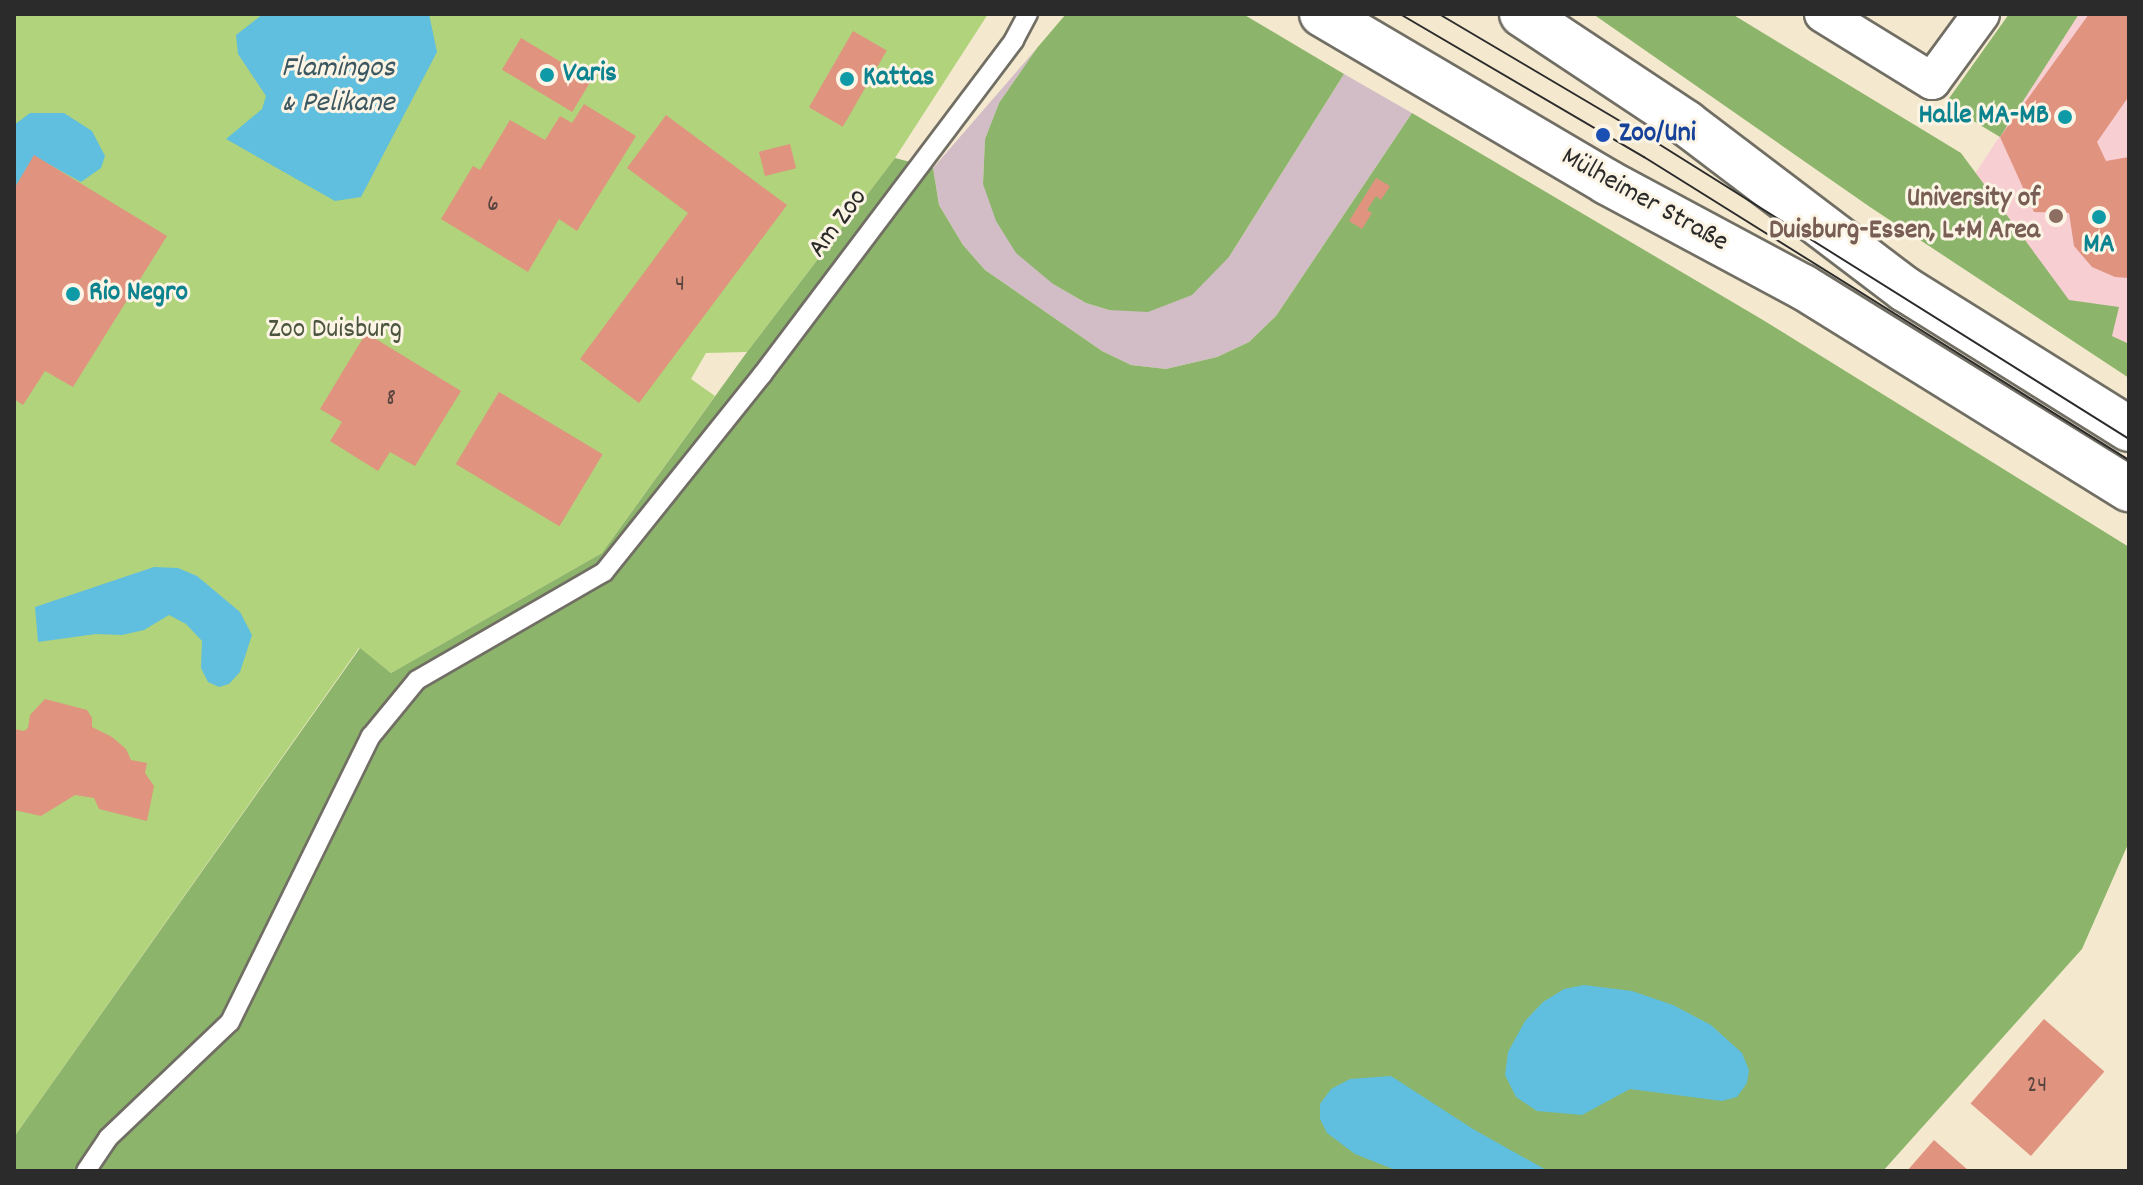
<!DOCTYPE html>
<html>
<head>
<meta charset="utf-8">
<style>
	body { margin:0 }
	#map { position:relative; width:2143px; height:1185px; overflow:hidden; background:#f4e9cf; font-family:Dekko,sans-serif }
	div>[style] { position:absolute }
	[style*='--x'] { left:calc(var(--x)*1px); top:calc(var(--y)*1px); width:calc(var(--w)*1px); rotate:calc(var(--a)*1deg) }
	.built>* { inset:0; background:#f7cfd3 }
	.industrial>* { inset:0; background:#d2bdc7 }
	.green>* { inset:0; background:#b1d37b }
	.forest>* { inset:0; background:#8cb56b }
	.water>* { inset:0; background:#60bede }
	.building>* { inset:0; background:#e0937f; transform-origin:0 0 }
	.roads { filter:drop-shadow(2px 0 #716e64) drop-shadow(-2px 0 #716e64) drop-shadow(0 2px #716e64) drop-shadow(0 -2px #716e64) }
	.lane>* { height:18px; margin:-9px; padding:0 9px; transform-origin:9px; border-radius:9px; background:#fff }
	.street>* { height:36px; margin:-18px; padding:0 18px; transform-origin:18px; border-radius:18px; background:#fff }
	.secondary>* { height:44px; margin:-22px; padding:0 22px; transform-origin:22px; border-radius:22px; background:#fff }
	.tram>* { height:2px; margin:-1px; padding:0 1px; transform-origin:1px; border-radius:1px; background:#2b2b2b }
	.dots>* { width:22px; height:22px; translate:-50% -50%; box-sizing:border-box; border:4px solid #fcf5e5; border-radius:50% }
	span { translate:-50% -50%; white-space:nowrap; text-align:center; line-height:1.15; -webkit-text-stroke:6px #fcf5e5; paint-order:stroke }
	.number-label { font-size:24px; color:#584540 }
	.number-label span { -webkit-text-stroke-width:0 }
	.culture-label { font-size:28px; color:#0d838f; font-weight:700 }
	.left { translate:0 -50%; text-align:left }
	.right { translate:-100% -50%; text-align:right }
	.transit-label { font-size:28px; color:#164399; font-weight:700 }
	.education-label { font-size:28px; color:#785e54; font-weight:700 }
	.street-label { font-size:28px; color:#2b2b2b }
	.park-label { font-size:28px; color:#4c553f }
	.water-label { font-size:30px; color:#3b5761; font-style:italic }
	.frame { position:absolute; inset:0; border:16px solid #2b2b2b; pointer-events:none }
</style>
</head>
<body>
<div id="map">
	<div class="built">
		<i style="clip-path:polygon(2079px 14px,2129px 14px,2129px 348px,1997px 252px,1971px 180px)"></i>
	</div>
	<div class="industrial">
		<i style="clip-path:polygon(1037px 48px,999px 103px,985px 139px,983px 184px,1053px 284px,1086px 303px,1109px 310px,1229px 257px,1344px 74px,1412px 113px,1276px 316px,1249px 342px,1217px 357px,1166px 369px,1131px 365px,1102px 351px,985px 270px,963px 245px,939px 205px,933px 168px)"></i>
	</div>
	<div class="green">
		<i style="clip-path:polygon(14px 14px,988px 14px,895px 158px,747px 352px,706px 353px,691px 379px,715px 396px,602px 553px,391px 673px,359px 648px,14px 1137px)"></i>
	</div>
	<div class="forest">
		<i style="clip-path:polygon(1066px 14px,1243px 14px,1344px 74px,1229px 257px,1192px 295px,1148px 312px,1109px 310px,1086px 303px,1053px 284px,1016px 253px,996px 221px,983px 184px,985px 139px,999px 103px,1037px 48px)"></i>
		<i style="clip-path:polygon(1593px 14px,1732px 14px,1961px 153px,2069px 300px,2119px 307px,2112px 336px,2129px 344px,2129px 378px,1870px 207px)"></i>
		<i style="clip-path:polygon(2009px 14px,2079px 14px,2000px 137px,1945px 104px)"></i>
		<i style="clip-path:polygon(1412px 113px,1763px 320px,2129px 547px,2129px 842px,2082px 949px,1883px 1171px,14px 1171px,14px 1137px,360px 648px,391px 673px,602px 553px,747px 352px,895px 158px,933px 168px,939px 205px,963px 245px,985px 270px,1102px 351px,1131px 365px,1166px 369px,1217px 357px,1249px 342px,1276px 316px)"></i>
	</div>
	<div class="water">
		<i style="clip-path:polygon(263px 14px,429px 14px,437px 52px,361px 197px,335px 201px,226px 139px,262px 109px,266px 96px,238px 54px,236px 35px)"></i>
		<i style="clip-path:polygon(30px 113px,64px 113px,92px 131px,105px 156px,101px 168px,81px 182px,34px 156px,14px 189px,14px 125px)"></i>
		<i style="clip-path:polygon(154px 567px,178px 568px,197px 576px,240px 612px,252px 635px,240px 672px,229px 684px,219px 687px,208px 682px,201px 668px,202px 641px,186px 624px,169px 615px,144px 630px,122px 635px,96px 634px,38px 642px,35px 607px)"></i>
		<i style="clip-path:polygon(1584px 985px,1632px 991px,1673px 1005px,1711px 1025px,1742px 1053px,1749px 1070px,1747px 1083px,1737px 1097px,1722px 1101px,1630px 1089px,1582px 1115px,1537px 1111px,1516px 1097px,1505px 1075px,1508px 1052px,1525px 1021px,1543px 1002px,1564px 989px)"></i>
		<i style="clip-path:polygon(1391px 1076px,1473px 1129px,1548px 1171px,1398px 1171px,1355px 1154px,1327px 1133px,1320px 1119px,1320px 1104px,1331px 1089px,1350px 1079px)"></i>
	</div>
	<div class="building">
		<i style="clip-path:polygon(2089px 14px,2129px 14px,2129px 96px,2097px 142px,2106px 161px,2129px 157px,2129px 278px,2115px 277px,2092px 267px,2074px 246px,2069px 213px,2034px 212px,2000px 137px)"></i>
		<i style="left:853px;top:31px;width:39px;height:88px;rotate:30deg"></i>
		<i style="left:521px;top:38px;width:82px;height:37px;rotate:31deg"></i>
		<i style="clip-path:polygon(584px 104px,636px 136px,577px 231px,559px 219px,528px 272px,441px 219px,473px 166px,480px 170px,510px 120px,545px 140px,560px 116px,572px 123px)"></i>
		<i style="clip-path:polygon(666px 115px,787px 205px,639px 403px,580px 359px,688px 213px,627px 168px)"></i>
		<i style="left:790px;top:144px;width:25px;height:32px;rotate:76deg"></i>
		<i style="clip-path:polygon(34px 155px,167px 236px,73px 387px,45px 371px,23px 405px,14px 399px,14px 189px)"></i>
		<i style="clip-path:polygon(1376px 178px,1390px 186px,1381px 200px,1376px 196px,1367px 210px,1372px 213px,1362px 229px,1349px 221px)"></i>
		<i style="clip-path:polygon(366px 333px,461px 391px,415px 466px,390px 452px,378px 471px,330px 441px,342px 422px,320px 409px)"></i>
		<i style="left:499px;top:392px;width:121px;height:84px;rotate:31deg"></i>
		<i style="clip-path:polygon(45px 699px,87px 710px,92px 718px,92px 727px,112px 737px,126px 749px,131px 760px,147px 763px,145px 773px,154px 786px,147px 821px,99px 809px,94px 798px,75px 795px,41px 816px,14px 810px,14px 729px,24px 731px,28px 728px,30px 715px)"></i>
		<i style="left:2044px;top:1019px;width:80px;height:112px;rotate:41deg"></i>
		<i style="clip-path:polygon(1934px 1140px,1969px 1171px,1907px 1171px)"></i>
	</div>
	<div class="roads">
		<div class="lane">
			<i style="--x:86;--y:1171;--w:40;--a:-56"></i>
			<i style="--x:108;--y:1138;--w:168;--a:-43.6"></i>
			<i style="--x:230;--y:1022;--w:319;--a:-63.8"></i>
			<i style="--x:371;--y:736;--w:72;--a:-50.6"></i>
			<i style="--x:417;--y:680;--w:216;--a:-30"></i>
			<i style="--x:604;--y:572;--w:253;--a:-51.3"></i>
			<i style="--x:762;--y:375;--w:419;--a:-53"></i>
			<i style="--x:1014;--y:40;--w:30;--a:-62"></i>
		</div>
		<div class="street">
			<i style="--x:1823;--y:14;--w:128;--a:31.6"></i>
			<i style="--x:1932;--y:81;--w:83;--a:-53.8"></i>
		</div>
		<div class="secondary">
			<i style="--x:1322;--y:14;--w:331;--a:30.5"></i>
			<i style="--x:1607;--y:182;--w:222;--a:28.2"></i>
			<i style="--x:1803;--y:287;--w:384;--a:31.8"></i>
			<i style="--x:1522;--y:14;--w:197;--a:33.6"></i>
			<i style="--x:1686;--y:123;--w:275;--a:37.2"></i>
			<i style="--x:1905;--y:289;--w:264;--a:32"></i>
		</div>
	</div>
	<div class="tram">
		<i style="--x:1400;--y:14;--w:283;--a:30.4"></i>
		<i style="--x:1644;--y:157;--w:572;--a:31.99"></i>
		<i style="--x:1439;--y:14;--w:250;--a:30.6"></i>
		<i style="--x:1654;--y:141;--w:561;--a:32.1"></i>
	</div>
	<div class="dots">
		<i style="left:547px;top:75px;background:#0f9aa8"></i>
		<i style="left:847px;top:79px;background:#0f9aa8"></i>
		<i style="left:2065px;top:117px;background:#0f9aa8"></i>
		<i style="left:1603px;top:135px;background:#1a4fb4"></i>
		<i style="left:2056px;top:216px;background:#8d6e63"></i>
		<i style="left:2099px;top:217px;background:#0f9aa8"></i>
		<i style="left:73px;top:294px;background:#0f9aa8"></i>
	</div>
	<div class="number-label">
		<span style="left:493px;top:206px">6</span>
		<span style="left:680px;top:286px">4</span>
		<span style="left:391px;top:400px">8</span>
		<span style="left:2037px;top:1087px">24</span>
	</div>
	<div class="culture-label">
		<span class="left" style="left:563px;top:75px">Varis</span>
		<span class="left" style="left:863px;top:79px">Kattas</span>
		<span class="right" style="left:2049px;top:117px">Halle MA-MB</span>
		<span style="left:2099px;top:246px">MA</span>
		<span class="left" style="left:89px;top:294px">Rio Negro</span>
	</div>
	<div class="transit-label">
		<span class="left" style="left:1619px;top:135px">Zoo/Uni</span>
	</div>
	<div class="education-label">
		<span class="right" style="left:2040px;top:216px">University of<br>Duisburg-Essen, L+M Area</span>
	</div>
	<div class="street-label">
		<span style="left:1644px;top:201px;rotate:29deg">Mülheimer Straße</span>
		<span style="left:839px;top:224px;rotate:-53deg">Am Zoo</span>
	</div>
	<div class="park-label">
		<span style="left:335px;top:331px">Zoo Duisburg</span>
	</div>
	<div class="water-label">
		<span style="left:338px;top:87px">Flamingos<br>&amp; Pelikane</span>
	</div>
	<div class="frame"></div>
</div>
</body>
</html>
